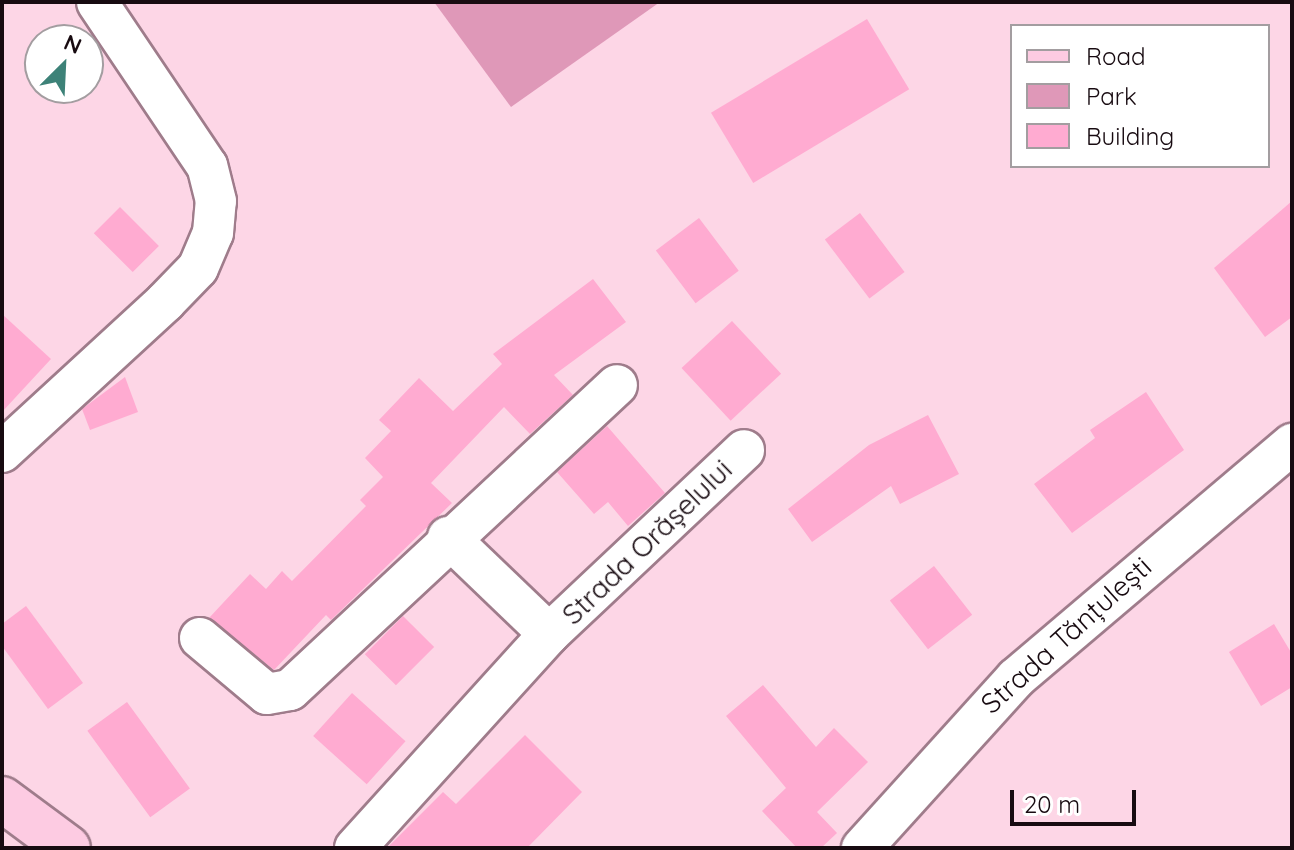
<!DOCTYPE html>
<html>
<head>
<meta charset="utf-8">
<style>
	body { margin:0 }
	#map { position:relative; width:1294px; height:850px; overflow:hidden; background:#fdd6e6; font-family:Quicksand,sans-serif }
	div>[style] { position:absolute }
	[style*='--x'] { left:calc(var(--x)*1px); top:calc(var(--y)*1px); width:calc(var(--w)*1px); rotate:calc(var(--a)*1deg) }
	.green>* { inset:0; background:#df98b8 }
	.building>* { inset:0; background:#ffabd1; transform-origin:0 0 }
	.roads { filter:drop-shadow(2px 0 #9f7c8b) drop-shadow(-2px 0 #9f7c8b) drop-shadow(0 2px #9f7c8b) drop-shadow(0 -2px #9f7c8b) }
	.street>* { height:40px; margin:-20px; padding:0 20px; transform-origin:20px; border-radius:20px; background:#fff }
	.primary>* { height:44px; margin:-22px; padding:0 22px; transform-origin:22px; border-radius:22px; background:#fdcbe2 }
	span { translate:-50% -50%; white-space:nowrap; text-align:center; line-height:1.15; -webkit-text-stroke:6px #fff; paint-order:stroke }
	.street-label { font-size:28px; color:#180b11 }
	.frame { position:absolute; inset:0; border:4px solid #180b11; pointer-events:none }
	.legend { position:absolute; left:1010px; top:24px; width:260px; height:144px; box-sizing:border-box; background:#fff; border:2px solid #a39da0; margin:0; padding:10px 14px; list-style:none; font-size:24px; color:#180b11 }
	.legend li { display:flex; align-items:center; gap:16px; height:40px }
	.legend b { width:40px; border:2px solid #a39da0 }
	.north { position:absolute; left:24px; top:24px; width:80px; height:80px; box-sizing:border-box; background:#fff; border:2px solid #a39da0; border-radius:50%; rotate:24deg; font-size:22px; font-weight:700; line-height:32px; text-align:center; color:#180b11 }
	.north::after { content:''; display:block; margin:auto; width:28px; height:36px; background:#3d8278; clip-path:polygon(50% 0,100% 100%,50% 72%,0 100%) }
	.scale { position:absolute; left:1010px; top:790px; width:126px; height:36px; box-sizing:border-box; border:4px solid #180b11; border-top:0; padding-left:10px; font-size:24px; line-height:28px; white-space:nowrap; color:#180b11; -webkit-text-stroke:6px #fff; paint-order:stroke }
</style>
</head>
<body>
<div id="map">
	<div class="green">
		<i style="clip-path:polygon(434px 2px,660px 2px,511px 107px)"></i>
	</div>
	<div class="building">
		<i style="left:867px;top:19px;width:82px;height:182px;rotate:59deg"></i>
		<i style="clip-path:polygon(1292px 201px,1292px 317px,1265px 337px,1214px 268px)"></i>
		<i style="left:120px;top:207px;width:55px;height:37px;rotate:45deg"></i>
		<i style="left:860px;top:213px;width:74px;height:44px;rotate:53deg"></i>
		<i style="left:699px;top:218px;width:66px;height:54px;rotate:53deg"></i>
		<i style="clip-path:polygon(593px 279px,626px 322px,554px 375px,573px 395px,530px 434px,504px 407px,431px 483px,452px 503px,331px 620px,326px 615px,274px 670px,209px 618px,250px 574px,266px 589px,282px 571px,292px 581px,366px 506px,360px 500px,383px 477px,365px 458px,391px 431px,379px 420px,419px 378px,453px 411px,502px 364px,493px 354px)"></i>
		<i style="clip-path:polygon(2px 314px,51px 359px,2px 412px)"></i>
		<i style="left:732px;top:321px;width:72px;height:69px;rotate:47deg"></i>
		<i style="clip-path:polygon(125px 377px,138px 412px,90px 430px,82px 409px)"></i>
		<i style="clip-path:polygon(1146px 392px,1184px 450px,1072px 533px,1034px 484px,1095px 438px,1090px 430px)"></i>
		<i style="clip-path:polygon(928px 415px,959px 474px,900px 504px,891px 486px,812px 542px,788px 509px,869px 445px)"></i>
		<i style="clip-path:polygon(607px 426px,665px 493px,628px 526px,608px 502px,594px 514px,557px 472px)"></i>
		<i style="left:934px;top:566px;width:62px;height:56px;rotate:52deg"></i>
		<i style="clip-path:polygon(26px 606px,83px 683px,48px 709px,2px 646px,2px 624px)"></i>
		<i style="left:403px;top:616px;width:44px;height:54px;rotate:45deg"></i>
		<i style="clip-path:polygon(1274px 624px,1292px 654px,1292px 687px,1261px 706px,1229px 652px)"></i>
		<i style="clip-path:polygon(763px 685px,816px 747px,834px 728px,868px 762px,817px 812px,837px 833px,821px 848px,797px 848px,762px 811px,786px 788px,726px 716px)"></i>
		<i style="left:352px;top:693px;width:72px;height:58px;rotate:42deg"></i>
		<i style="left:127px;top:702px;width:107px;height:49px;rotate:54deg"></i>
		<i style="clip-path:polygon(525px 735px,582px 792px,527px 848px,387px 848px,443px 792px,456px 804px)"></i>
	</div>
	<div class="roads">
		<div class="street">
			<i style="--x:2;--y:452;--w:222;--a:-42.6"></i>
			<i style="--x:165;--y:302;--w:47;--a:-45.9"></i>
			<i style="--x:198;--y:268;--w:38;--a:-67"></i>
			<i style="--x:213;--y:233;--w:32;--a:-85"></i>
			<i style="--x:216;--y:201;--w:36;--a:-104"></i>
			<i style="--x:207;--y:166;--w:197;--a:-123.9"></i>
			<i style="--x:448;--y:537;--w:140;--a:43.8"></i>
			<i style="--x:200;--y:638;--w:87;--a:39.9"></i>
			<i style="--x:267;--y:694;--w:23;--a:-10"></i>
			<i style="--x:290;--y:690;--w:447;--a:-43"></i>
			<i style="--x:355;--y:848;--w:289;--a:-47.8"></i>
			<i style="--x:549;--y:634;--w:268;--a:-43.3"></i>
			<i style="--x:862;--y:848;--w:229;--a:-47.8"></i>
			<i style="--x:1016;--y:678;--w:362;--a:-40.3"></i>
		</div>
		<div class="primary">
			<i style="--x:2;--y:799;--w:82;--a:36.6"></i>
		</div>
	</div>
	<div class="street-label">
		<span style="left:647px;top:542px;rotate:-44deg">Strada Orășelului</span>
		<span style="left:1066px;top:635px;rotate:-42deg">Strada Tănțulești</span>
	</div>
	<div class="frame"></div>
	<ul class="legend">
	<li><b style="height:10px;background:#fdcbe2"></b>Road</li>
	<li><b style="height:22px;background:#df98b8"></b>Park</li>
	<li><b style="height:22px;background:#ffabd1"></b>Building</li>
	</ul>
	<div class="north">N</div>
	<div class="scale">20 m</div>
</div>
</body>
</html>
